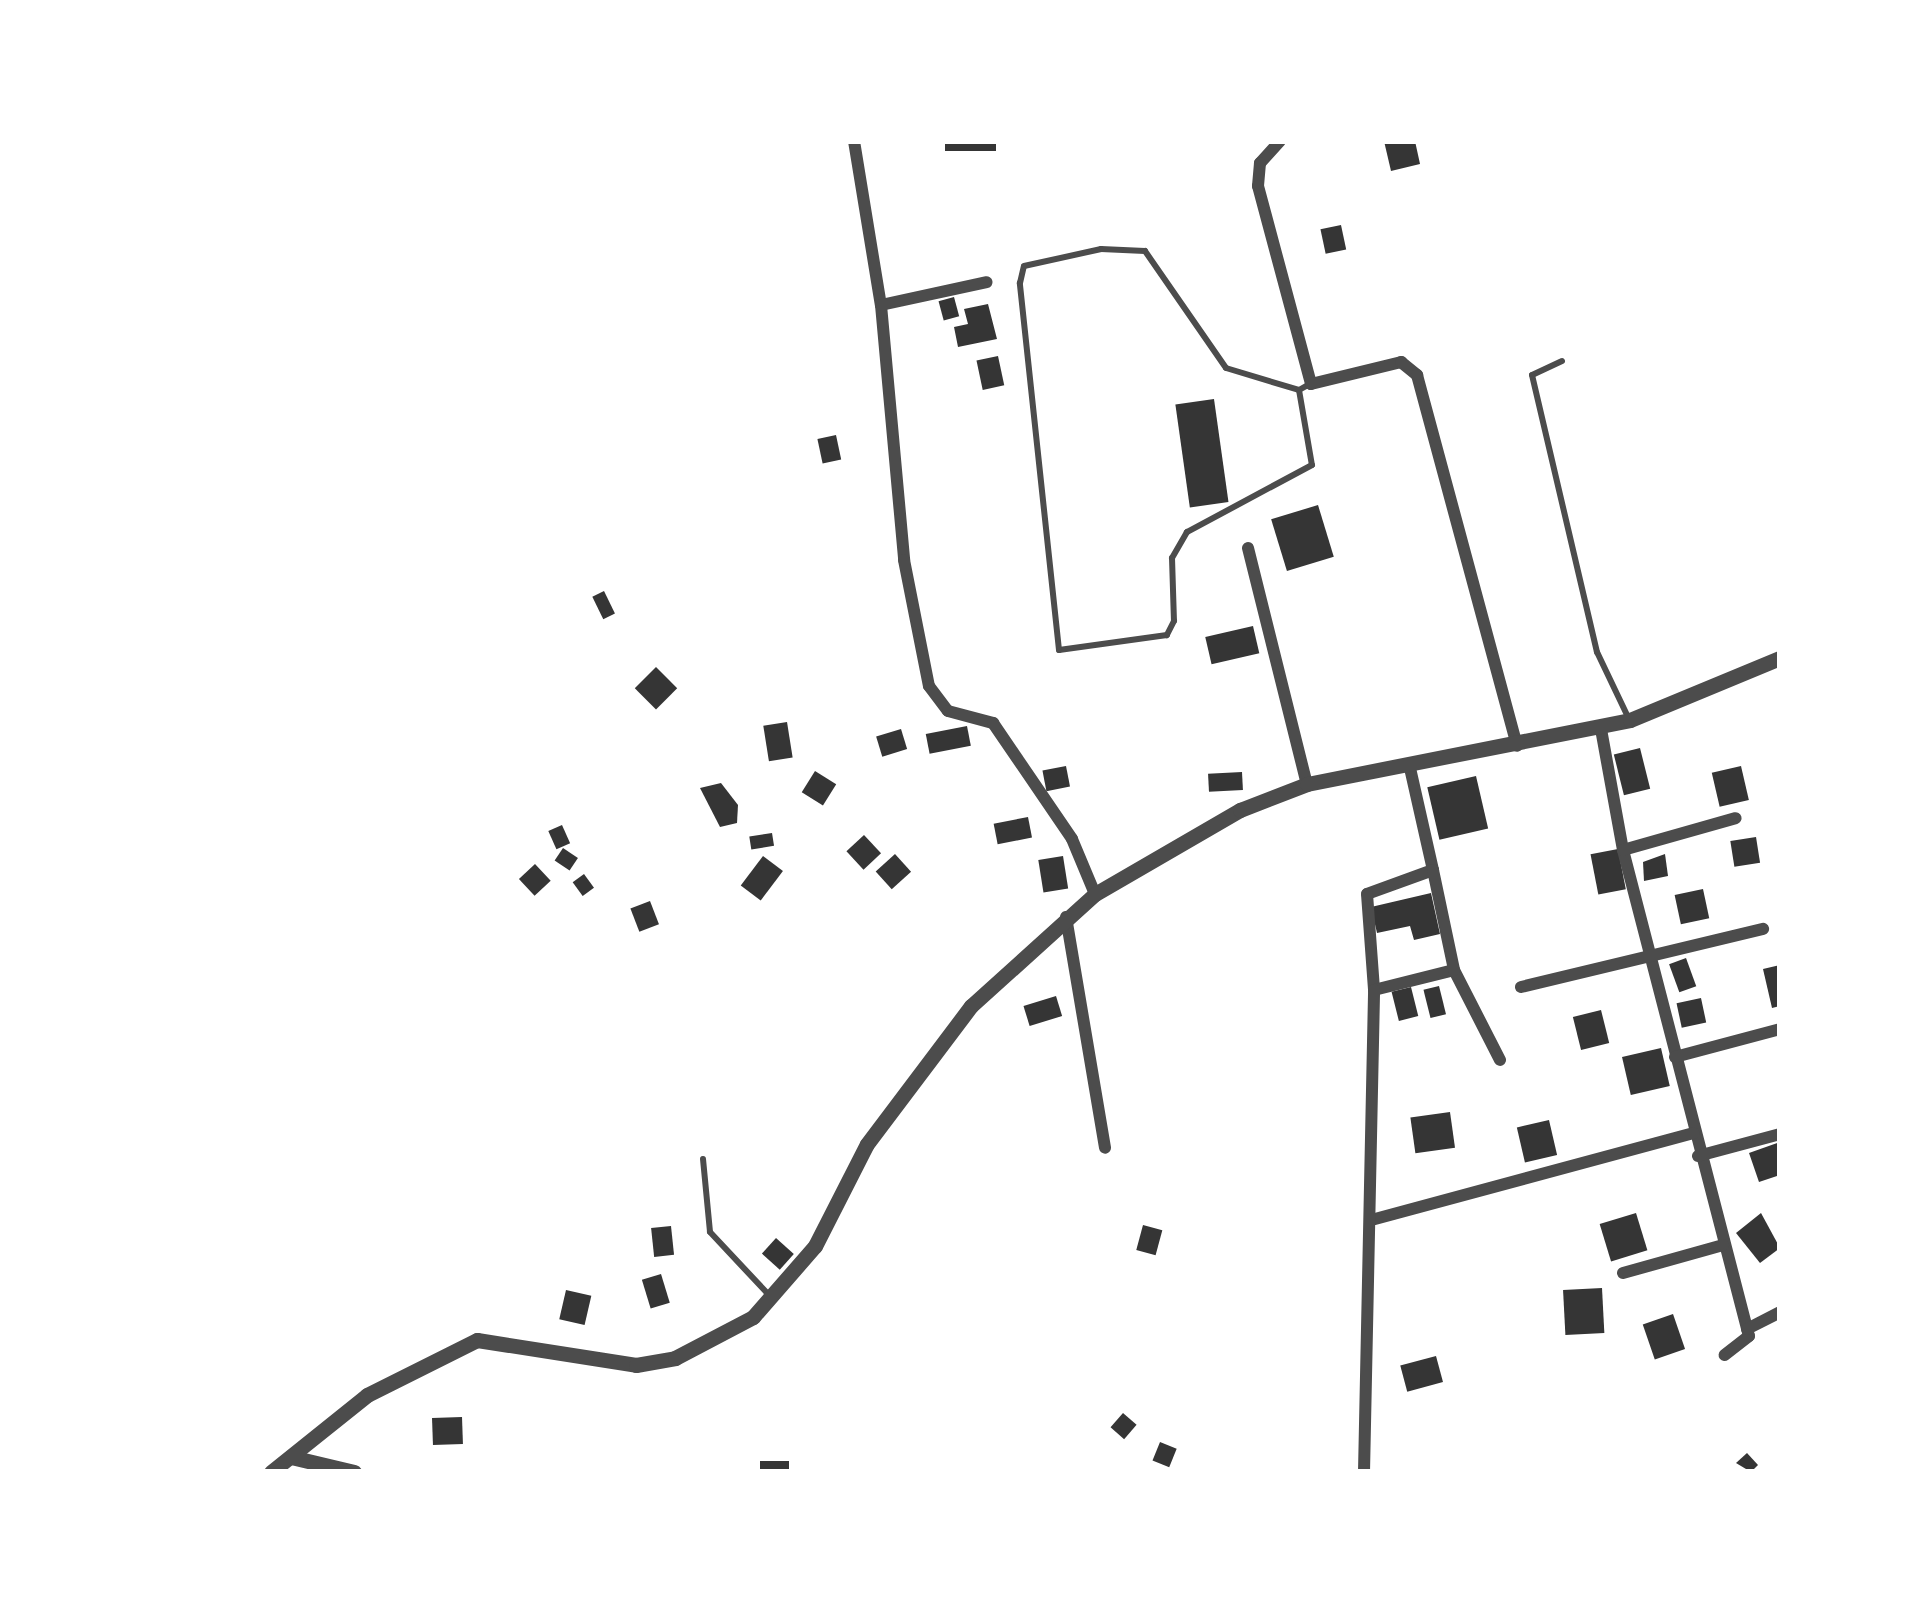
<!DOCTYPE html>
<html>
<head>
<meta charset="utf-8">
<style>
	body { margin:0 }
	#map { position:relative; width:1921px; height:1613px; overflow:hidden; background:#fff; font-family:"PT Serif",serif }
	div>[style] { position:absolute }
	[style*='--x'] { left:calc(var(--x)*1px); top:calc(var(--y)*1px); width:calc(var(--w)*1px); rotate:calc(var(--a)*1deg) }
	.building>* { inset:0; background:#353535; transform-origin:0 0 }
	.service>* { height:6px; margin:-3px; padding:0 3px; transform-origin:3px; border-radius:3px; background:#4c4c4c }
	.minor>* { height:12px; margin:-6px; padding:0 6px; transform-origin:6px; border-radius:6px; background:#4c4c4c }
	.tertiary>* { height:15px; margin:-7.5px; padding:0 7.5px; transform-origin:7.5px; border-radius:7.5px; background:#4c4c4c }
	span { translate:-50% -50%; white-space:nowrap; text-align:center; line-height:1.15; -webkit-text-stroke:12px #fff; paint-order:stroke }
	.frame { position:absolute; inset:0; border:144px solid #fff; pointer-events:none }
</style>
</head>
<body>
<div id="map">
	<div class="building">
		<i style="left:945px;top:141px;width:51px;height:10px"></i>
		<i style="clip-path:polygon(1384px 141px,1415px 141px,1420px 164px,1391px 171px)"></i>
		<i style="left:1341px;top:225px;width:25px;height:21px;rotate:78deg"></i>
		<i style="left:954px;top:297px;width:20px;height:16px;rotate:75deg"></i>
		<i style="clip-path:polygon(988px 304px,997px 339px,958px 347px,954px 327px,968px 324px,964px 309px)"></i>
		<i style="left:998px;top:356px;width:30px;height:22px;rotate:78deg"></i>
		<i style="left:1214px;top:399px;width:104px;height:39px;rotate:82deg"></i>
		<i style="left:836px;top:435px;width:25px;height:19px;rotate:78deg"></i>
		<i style="left:1318px;top:505px;width:54px;height:49px;rotate:73deg"></i>
		<i style="left:604px;top:591px;width:25px;height:13px;rotate:64deg"></i>
		<i style="left:1253px;top:626px;width:28px;height:49px;rotate:77deg"></i>
		<i style="left:656px;top:667px;width:30px;height:30px;rotate:45deg"></i>
		<i style="left:787px;top:722px;width:36px;height:24px;rotate:81deg"></i>
		<i style="left:967px;top:726px;width:20px;height:42px;rotate:79deg"></i>
		<i style="left:901px;top:729px;width:21px;height:26px;rotate:73deg"></i>
		<i style="left:1640px;top:748px;width:42px;height:27px;rotate:76deg"></i>
		<i style="left:1066px;top:766px;width:21px;height:24px;rotate:79deg"></i>
		<i style="left:1741px;top:766px;width:35px;height:30px;rotate:77deg"></i>
		<i style="left:815px;top:771px;width:25px;height:25px;rotate:32deg"></i>
		<i style="left:1242px;top:772px;width:18px;height:34px;rotate:87deg"></i>
		<i style="left:1476px;top:776px;width:54px;height:50px;rotate:77deg"></i>
		<i style="clip-path:polygon(721px 783px,738px 805px,737px 823px,720px 827px,700px 788px)"></i>
		<i style="left:1028px;top:817px;width:21px;height:35px;rotate:79deg"></i>
		<i style="left:562px;top:825px;width:20px;height:15px;rotate:66deg"></i>
		<i style="left:772px;top:833px;width:13px;height:23px;rotate:81deg"></i>
		<i style="left:864px;top:835px;width:25px;height:24px;rotate:47deg"></i>
		<i style="left:1756px;top:837px;width:26px;height:26px;rotate:81deg"></i>
		<i style="left:563px;top:848px;width:18px;height:15px;rotate:34deg"></i>
		<i style="left:1618px;top:849px;width:41px;height:28px;rotate:79deg"></i>
		<i style="left:895px;top:854px;width:24px;height:26px;rotate:48deg"></i>
		<i style="clip-path:polygon(1665px 854px,1668px 876px,1644px 881px,1643px 862px)"></i>
		<i style="left:763px;top:856px;width:25px;height:37px;rotate:37deg"></i>
		<i style="left:1063px;top:856px;width:33px;height:25px;rotate:81deg"></i>
		<i style="left:535px;top:864px;width:23px;height:22px;rotate:47deg"></i>
		<i style="left:584px;top:874px;width:17px;height:14px;rotate:54deg"></i>
		<i style="left:1703px;top:889px;width:30px;height:29px;rotate:78deg"></i>
		<i style="clip-path:polygon(1431px 893px,1440px 934px,1414px 940px,1410px 926px,1377px 933px,1371px 907px)"></i>
		<i style="left:650px;top:901px;width:25px;height:21px;rotate:69deg"></i>
		<i style="left:1686px;top:958px;width:30px;height:18px;rotate:70deg"></i>
		<i style="clip-path:polygon(1780px 965px,1780px 1006px,1772px 1008px,1763px 969px)"></i>
		<i style="left:1439px;top:986px;width:29px;height:16px;rotate:76deg"></i>
		<i style="left:1411px;top:987px;width:30px;height:20px;rotate:76deg"></i>
		<i style="left:1056px;top:996px;width:21px;height:34px;rotate:73deg"></i>
		<i style="left:1701px;top:998px;width:25px;height:25px;rotate:78deg"></i>
		<i style="left:1601px;top:1010px;width:34px;height:29px;rotate:76deg"></i>
		<i style="left:1661px;top:1048px;width:39px;height:40px;rotate:77deg"></i>
		<i style="left:1450px;top:1112px;width:36px;height:40px;rotate:82deg"></i>
		<i style="left:1549px;top:1120px;width:36px;height:33px;rotate:77deg"></i>
		<i style="clip-path:polygon(1780px 1142px,1780px 1175px,1759px 1182px,1749px 1153px)"></i>
		<i style="left:1636px;top:1213px;width:39px;height:38px;rotate:73deg"></i>
		<i style="clip-path:polygon(1761px 1213px,1780px 1248px,1760px 1263px,1736px 1233px)"></i>
		<i style="left:1143px;top:1225px;width:20px;height:26px;rotate:15deg"></i>
		<i style="left:671px;top:1226px;width:29px;height:20px;rotate:84deg"></i>
		<i style="left:776px;top:1238px;width:24px;height:21px;rotate:42deg"></i>
		<i style="left:661px;top:1274px;width:30px;height:20px;rotate:73deg"></i>
		<i style="left:1602px;top:1288px;width:45px;height:39px;rotate:87deg"></i>
		<i style="left:566px;top:1290px;width:26px;height:30px;rotate:13deg"></i>
		<i style="left:1673px;top:1314px;width:37px;height:32px;rotate:71deg"></i>
		<i style="left:1436px;top:1356px;width:27px;height:37px;rotate:75deg"></i>
		<i style="left:1123px;top:1413px;width:18px;height:19px;rotate:41deg"></i>
		<i style="left:462px;top:1417px;width:27px;height:30px;rotate:88deg"></i>
		<i style="left:1160px;top:1442px;width:18px;height:20px;rotate:22deg"></i>
		<i style="clip-path:polygon(1747px 1453px,1758px 1465px,1751px 1472px,1736px 1463px)"></i>
		<i style="left:789px;top:1461px;width:11px;height:29px;rotate:90deg"></i>
	</div>
	<div class="service">
		<i style="--x:1562;--y:361;--w:33;--a:155"></i>
		<i style="--x:1532;--y:375;--w:285;--a:76.8"></i>
		<i style="--x:1597;--y:652;--w:72;--a:64.5"></i>
		<i style="--x:1299;--y:390;--w:76;--a:80.2"></i>
		<i style="--x:1312;--y:465;--w:142;--a:151.8"></i>
		<i style="--x:1187;--y:532;--w:30;--a:120"></i>
		<i style="--x:1172;--y:558;--w:63;--a:88.2"></i>
		<i style="--x:1174;--y:621;--w:16;--a:117"></i>
		<i style="--x:1167;--y:635;--w:109;--a:172.1"></i>
		<i style="--x:1059;--y:650;--w:369;--a:-96.1"></i>
		<i style="--x:1020;--y:283;--w:17;--a:-77"></i>
		<i style="--x:1024;--y:266;--w:79;--a:-12.4"></i>
		<i style="--x:1101;--y:249;--w:44;--a:2.6"></i>
		<i style="--x:1145;--y:251;--w:142;--a:55.3"></i>
		<i style="--x:1226;--y:368;--w:76;--a:16.8"></i>
		<i style="--x:1299;--y:390;--w:10;--a:-29"></i>
		<i style="--x:703;--y:1159;--w:73;--a:84.5"></i>
		<i style="--x:710;--y:1232;--w:85;--a:46.9"></i>
	</div>
	<div class="minor">
		<i style="--x:854;--y:141;--w:166;--a:80.7"></i>
		<i style="--x:881;--y:305;--w:256;--a:84.8"></i>
		<i style="--x:904;--y:560;--w:128;--a:78.8"></i>
		<i style="--x:929;--y:686;--w:31;--a:53"></i>
		<i style="--x:948;--y:711;--w:47;--a:14.9"></i>
		<i style="--x:993;--y:723;--w:140;--a:55.7"></i>
		<i style="--x:1072;--y:839;--w:60;--a:67.3"></i>
		<i style="--x:1280;--y:141;--w:30;--a:132"></i>
		<i style="--x:1260;--y:163;--w:23;--a:95"></i>
		<i style="--x:1258;--y:186;--w:205;--a:75"></i>
		<i style="--x:1311;--y:384;--w:93;--a:-13.7"></i>
		<i style="--x:1401;--y:362;--w:21;--a:39"></i>
		<i style="--x:1417;--y:375;--w:384;--a:74.9"></i>
		<i style="--x:881;--y:305;--w:108;--a:-12.2"></i>
		<i style="--x:1248;--y:548;--w:243;--a:76"></i>
		<i style="--x:1601;--y:729;--w:123;--a:79.7"></i>
		<i style="--x:1623;--y:850;--w:502;--a:75.47"></i>
		<i style="--x:1749;--y:1336;--w:31;--a:142"></i>
		<i style="--x:1410;--y:768;--w:105;--a:77.3"></i>
		<i style="--x:1433;--y:870;--w:70;--a:160"></i>
		<i style="--x:1367;--y:894;--w:96;--a:85.8"></i>
		<i style="--x:1374;--y:990;--w:82;--a:-14"></i>
		<i style="--x:1454;--y:970;--w:101;--a:62.9"></i>
		<i style="--x:1623;--y:850;--w:117;--a:-15.8"></i>
		<i style="--x:1433;--y:870;--w:102;--a:78.1"></i>
		<i style="--x:1066;--y:917;--w:234;--a:80.4"></i>
		<i style="--x:1521;--y:987;--w:249;--a:-13.5"></i>
		<i style="--x:1675;--y:1057;--w:109;--a:-14.9"></i>
		<i style="--x:1698;--y:1156;--w:85;--a:-15"></i>
		<i style="--x:1375;--y:1219;--w:330;--a:-15.1"></i>
		<i style="--x:1623;--y:1273;--w:104;--a:-15.6"></i>
		<i style="--x:1747;--y:1329;--w:37;--a:-27"></i>
		<i style="--x:1364;--y:1472;--w:482;--a:-88.8"></i>
	</div>
	<div class="tertiary">
		<i style="--x:291;--y:1457;--w:65;--a:13.4"></i>
		<i style="--x:271;--y:1472;--w:123;--a:-38.7"></i>
		<i style="--x:367;--y:1395;--w:123;--a:-26.6"></i>
		<i style="--x:477;--y:1340;--w:161;--a:8.9"></i>
		<i style="--x:636;--y:1365;--w:40;--a:-10"></i>
		<i style="--x:675;--y:1358;--w:88;--a:-27.7"></i>
		<i style="--x:753;--y:1317;--w:94;--a:-48.9"></i>
		<i style="--x:815;--y:1246;--w:114;--a:-63"></i>
		<i style="--x:867;--y:1144;--w:173;--a:-53"></i>
		<i style="--x:971;--y:1006;--w:167;--a:-42.1"></i>
		<i style="--x:1095;--y:894;--w:168;--a:-30.1"></i>
		<i style="--x:1240;--y:810;--w:72;--a:-21.2"></i>
		<i style="--x:1307;--y:784;--w:329;--a:-11.2"></i>
		<i style="--x:1630;--y:720;--w:162;--a:-22.5"></i>
	</div>
	<div class="frame"></div>
</div>
</body>
</html>
